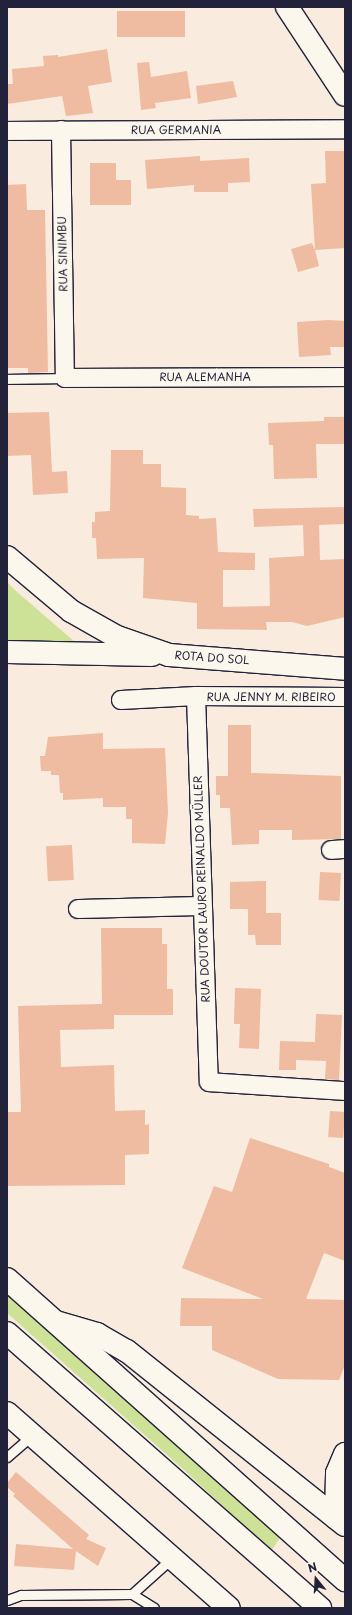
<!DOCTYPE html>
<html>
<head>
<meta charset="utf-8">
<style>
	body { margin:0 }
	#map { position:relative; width:352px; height:1615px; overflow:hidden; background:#f9ebdd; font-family:"Playpen Sans",sans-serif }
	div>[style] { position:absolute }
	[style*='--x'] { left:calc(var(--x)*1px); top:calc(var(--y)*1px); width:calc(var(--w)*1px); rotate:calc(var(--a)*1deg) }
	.green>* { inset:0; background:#cde297 }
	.building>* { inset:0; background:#efbba1; transform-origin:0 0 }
	.roads { filter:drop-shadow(1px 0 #22223b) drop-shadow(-1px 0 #22223b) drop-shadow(0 1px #22223b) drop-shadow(0 -1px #22223b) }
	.lane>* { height:9px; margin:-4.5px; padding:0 4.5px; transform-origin:4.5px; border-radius:4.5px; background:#fbf7ec }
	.street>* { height:18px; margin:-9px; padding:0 9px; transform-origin:9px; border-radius:9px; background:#fbf7ec }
	.secondary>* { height:22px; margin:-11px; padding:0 11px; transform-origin:11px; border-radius:11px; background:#fbf7ec }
	.highway>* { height:22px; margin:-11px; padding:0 11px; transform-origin:11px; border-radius:11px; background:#fbf7ec }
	span { translate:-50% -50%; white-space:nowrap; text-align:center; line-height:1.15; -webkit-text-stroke:4px #fbf7ec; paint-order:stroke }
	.street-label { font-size:11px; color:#22223b }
	.frame { position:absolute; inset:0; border:8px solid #22223b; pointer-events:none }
	.north { position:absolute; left:296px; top:1559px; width:40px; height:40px; -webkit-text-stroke:3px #fbf7ec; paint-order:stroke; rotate:342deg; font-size:11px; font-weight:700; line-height:16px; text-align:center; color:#22223b }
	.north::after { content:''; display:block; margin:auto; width:14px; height:18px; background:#22223b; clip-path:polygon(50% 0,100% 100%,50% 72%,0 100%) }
</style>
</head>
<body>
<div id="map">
	<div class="green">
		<i style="clip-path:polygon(7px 582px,16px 591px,76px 643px,7px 642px)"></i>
		<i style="clip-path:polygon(7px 1288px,282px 1535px,271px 1551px,183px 1469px,7px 1313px)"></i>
	</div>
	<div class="building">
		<i style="left:185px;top:11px;width:26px;height:68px;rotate:90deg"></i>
		<i style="clip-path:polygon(107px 49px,112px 82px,88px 86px,93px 113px,66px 116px,62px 96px,7px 104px,7px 84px,13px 84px,12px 69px,44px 66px,43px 56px,58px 55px,58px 57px)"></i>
		<i style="clip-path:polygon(149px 62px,151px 77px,187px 71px,191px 98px,155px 103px,156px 108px,141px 110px,137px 63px)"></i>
		<i style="clip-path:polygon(233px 81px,237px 97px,198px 104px,196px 86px)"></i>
		<i style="clip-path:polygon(325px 151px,345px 151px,345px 248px,315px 250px,319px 266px,298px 272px,291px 249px,312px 243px,315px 250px,311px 184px,326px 183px)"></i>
		<i style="clip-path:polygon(200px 156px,200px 161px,249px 158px,250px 182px,228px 183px,228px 192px,194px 192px,194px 185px,147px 189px,145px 160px)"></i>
		<i style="clip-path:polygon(90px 163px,116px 163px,116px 180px,131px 180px,131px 205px,90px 205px)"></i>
		<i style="clip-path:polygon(26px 184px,27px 210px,45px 210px,48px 372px,28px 373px,28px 368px,7px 368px,7px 185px)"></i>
		<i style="clip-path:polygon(329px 320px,345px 321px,345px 347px,330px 347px,331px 355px,299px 357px,297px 322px)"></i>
		<i style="clip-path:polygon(49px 412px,52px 472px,67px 471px,68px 493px,33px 495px,31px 455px,7px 456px,7px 413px)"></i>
		<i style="clip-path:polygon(324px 417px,345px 417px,345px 444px,316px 444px,317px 478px,274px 479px,273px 445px,269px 445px,268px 423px,324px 421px)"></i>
		<i style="clip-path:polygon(111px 450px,143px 450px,143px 464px,161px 464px,161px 487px,186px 488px,186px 515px,199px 516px,199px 519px,216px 518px,218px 552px,255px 553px,255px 570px,223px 570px,223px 607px,270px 606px,269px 558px,304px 556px,303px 525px,254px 527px,253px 509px,345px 507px,345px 524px,319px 525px,320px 560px,345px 559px,345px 617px,307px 626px,292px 622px,266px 622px,267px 630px,197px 629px,197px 603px,143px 598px,144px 558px,97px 559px,96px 538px,92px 538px,92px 522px,95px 522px,95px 512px,110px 511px)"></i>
		<i style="clip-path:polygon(228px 725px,251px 725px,251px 773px,341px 776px,341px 839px,292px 840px,292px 830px,259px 830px,259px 844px,232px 845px,230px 808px,220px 808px,220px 795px,216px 795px,216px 776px,228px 776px)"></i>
		<i style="clip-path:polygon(103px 733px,103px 749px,165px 748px,168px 813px,165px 844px,132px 843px,132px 819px,126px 819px,126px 807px,103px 807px,103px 798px,63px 800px,63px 793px,60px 793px,59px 775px,51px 775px,51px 771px,41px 771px,40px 756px,45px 756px,48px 737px)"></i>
		<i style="left:72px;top:845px;width:35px;height:26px;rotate:87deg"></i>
		<i style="left:320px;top:872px;width:21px;height:28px;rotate:3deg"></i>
		<i style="clip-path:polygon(266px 881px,266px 913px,281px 913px,281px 945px,256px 945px,255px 935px,248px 935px,248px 909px,230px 909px,230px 882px)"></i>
		<i style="clip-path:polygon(101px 928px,162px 928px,162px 944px,167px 944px,167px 989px,173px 989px,173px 1015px,114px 1015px,114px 1029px,60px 1030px,61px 1067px,114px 1065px,115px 1111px,145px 1110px,145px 1125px,149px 1124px,149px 1154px,125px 1155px,125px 1185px,7px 1186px,7px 1112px,21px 1112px,18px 1006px,102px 1004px)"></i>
		<i style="clip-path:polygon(235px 988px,261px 989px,259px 1049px,239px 1048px,240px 1024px,234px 1024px)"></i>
		<i style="clip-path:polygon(316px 1014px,342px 1015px,339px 1080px,325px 1079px,326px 1061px,296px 1060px,296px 1070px,279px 1070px,280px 1041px,315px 1042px)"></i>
		<i style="left:330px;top:1111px;width:15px;height:26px;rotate:4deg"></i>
		<i style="clip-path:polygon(250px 1138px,329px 1164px,329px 1167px,345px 1173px,345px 1261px,324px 1253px,306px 1299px,345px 1300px,345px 1365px,339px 1380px,278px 1379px,212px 1350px,212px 1326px,180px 1326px,181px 1298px,263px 1299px,182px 1268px,214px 1186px,232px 1192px)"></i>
		<i style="clip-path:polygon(16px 1472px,89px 1535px,86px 1539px,106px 1548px,98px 1566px,76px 1551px,74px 1570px,14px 1566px,16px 1544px,73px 1549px,13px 1496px,15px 1494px,7px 1487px,7px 1483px)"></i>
	</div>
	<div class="roads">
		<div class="lane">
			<i style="--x:7;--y:379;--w:58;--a:-1"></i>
			<i style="--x:7;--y:1457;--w:32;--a:-41"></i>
			<i style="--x:132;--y:1594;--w:26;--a:32"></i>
			<i style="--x:7;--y:1600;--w:15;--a:-20"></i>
			<i style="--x:21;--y:1595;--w:111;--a:-0.5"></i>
			<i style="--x:132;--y:1594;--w:54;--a:-42"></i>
		</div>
		<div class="street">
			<i style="--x:61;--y:130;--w:248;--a:89.1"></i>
			<i style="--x:65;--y:378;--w:280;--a:-0.2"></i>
			<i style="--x:7;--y:131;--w:338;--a:-0.3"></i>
			<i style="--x:196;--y:696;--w:386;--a:88.1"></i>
			<i style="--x:209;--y:1082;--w:136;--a:3.8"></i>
			<i style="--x:121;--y:700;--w:75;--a:-3.1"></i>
			<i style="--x:196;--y:696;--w:149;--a:0.4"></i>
			<i style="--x:331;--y:850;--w:14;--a:-4"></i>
			<i style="--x:78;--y:909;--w:123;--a:-1.4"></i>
		</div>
		<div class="secondary">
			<i style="--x:287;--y:7;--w:105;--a:56.6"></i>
			<i style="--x:56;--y:1322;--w:43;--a:16.3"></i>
			<i style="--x:97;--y:1334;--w:34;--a:30"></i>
			<i style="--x:127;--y:1351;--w:279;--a:38.6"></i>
			<i style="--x:7;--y:1413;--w:295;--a:41.3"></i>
			<i style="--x:336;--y:1518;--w:45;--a:-88.7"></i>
			<i style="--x:337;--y:1473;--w:21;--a:-67"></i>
		</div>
		<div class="highway">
			<i style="--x:7;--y:557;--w:84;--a:40.2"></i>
			<i style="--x:71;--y:611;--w:53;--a:29.5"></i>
			<i style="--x:117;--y:637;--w:55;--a:19.1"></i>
			<i style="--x:169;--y:655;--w:177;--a:4.5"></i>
			<i style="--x:7;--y:652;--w:145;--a:1.2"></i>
			<i style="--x:7;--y:1279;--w:453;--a:41.7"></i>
			<i style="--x:7;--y:1333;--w:417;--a:41.3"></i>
		</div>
	</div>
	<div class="street-label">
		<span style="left:176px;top:130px">RUA GERMANIA</span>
		<span style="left:63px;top:254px;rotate:-91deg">RUA SINIMBU</span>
		<span style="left:205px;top:377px">RUA ALEMANHA</span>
		<span style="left:212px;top:658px;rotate:4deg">ROTA DO SOL</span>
		<span style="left:271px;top:697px">RUA JENNY M. RIBEIRO</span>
		<span style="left:202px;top:889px;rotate:-92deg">RUA DOUTOR LAURO REINALDO MÜLLER</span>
	</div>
	<div class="frame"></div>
	<div class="north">N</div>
</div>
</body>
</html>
